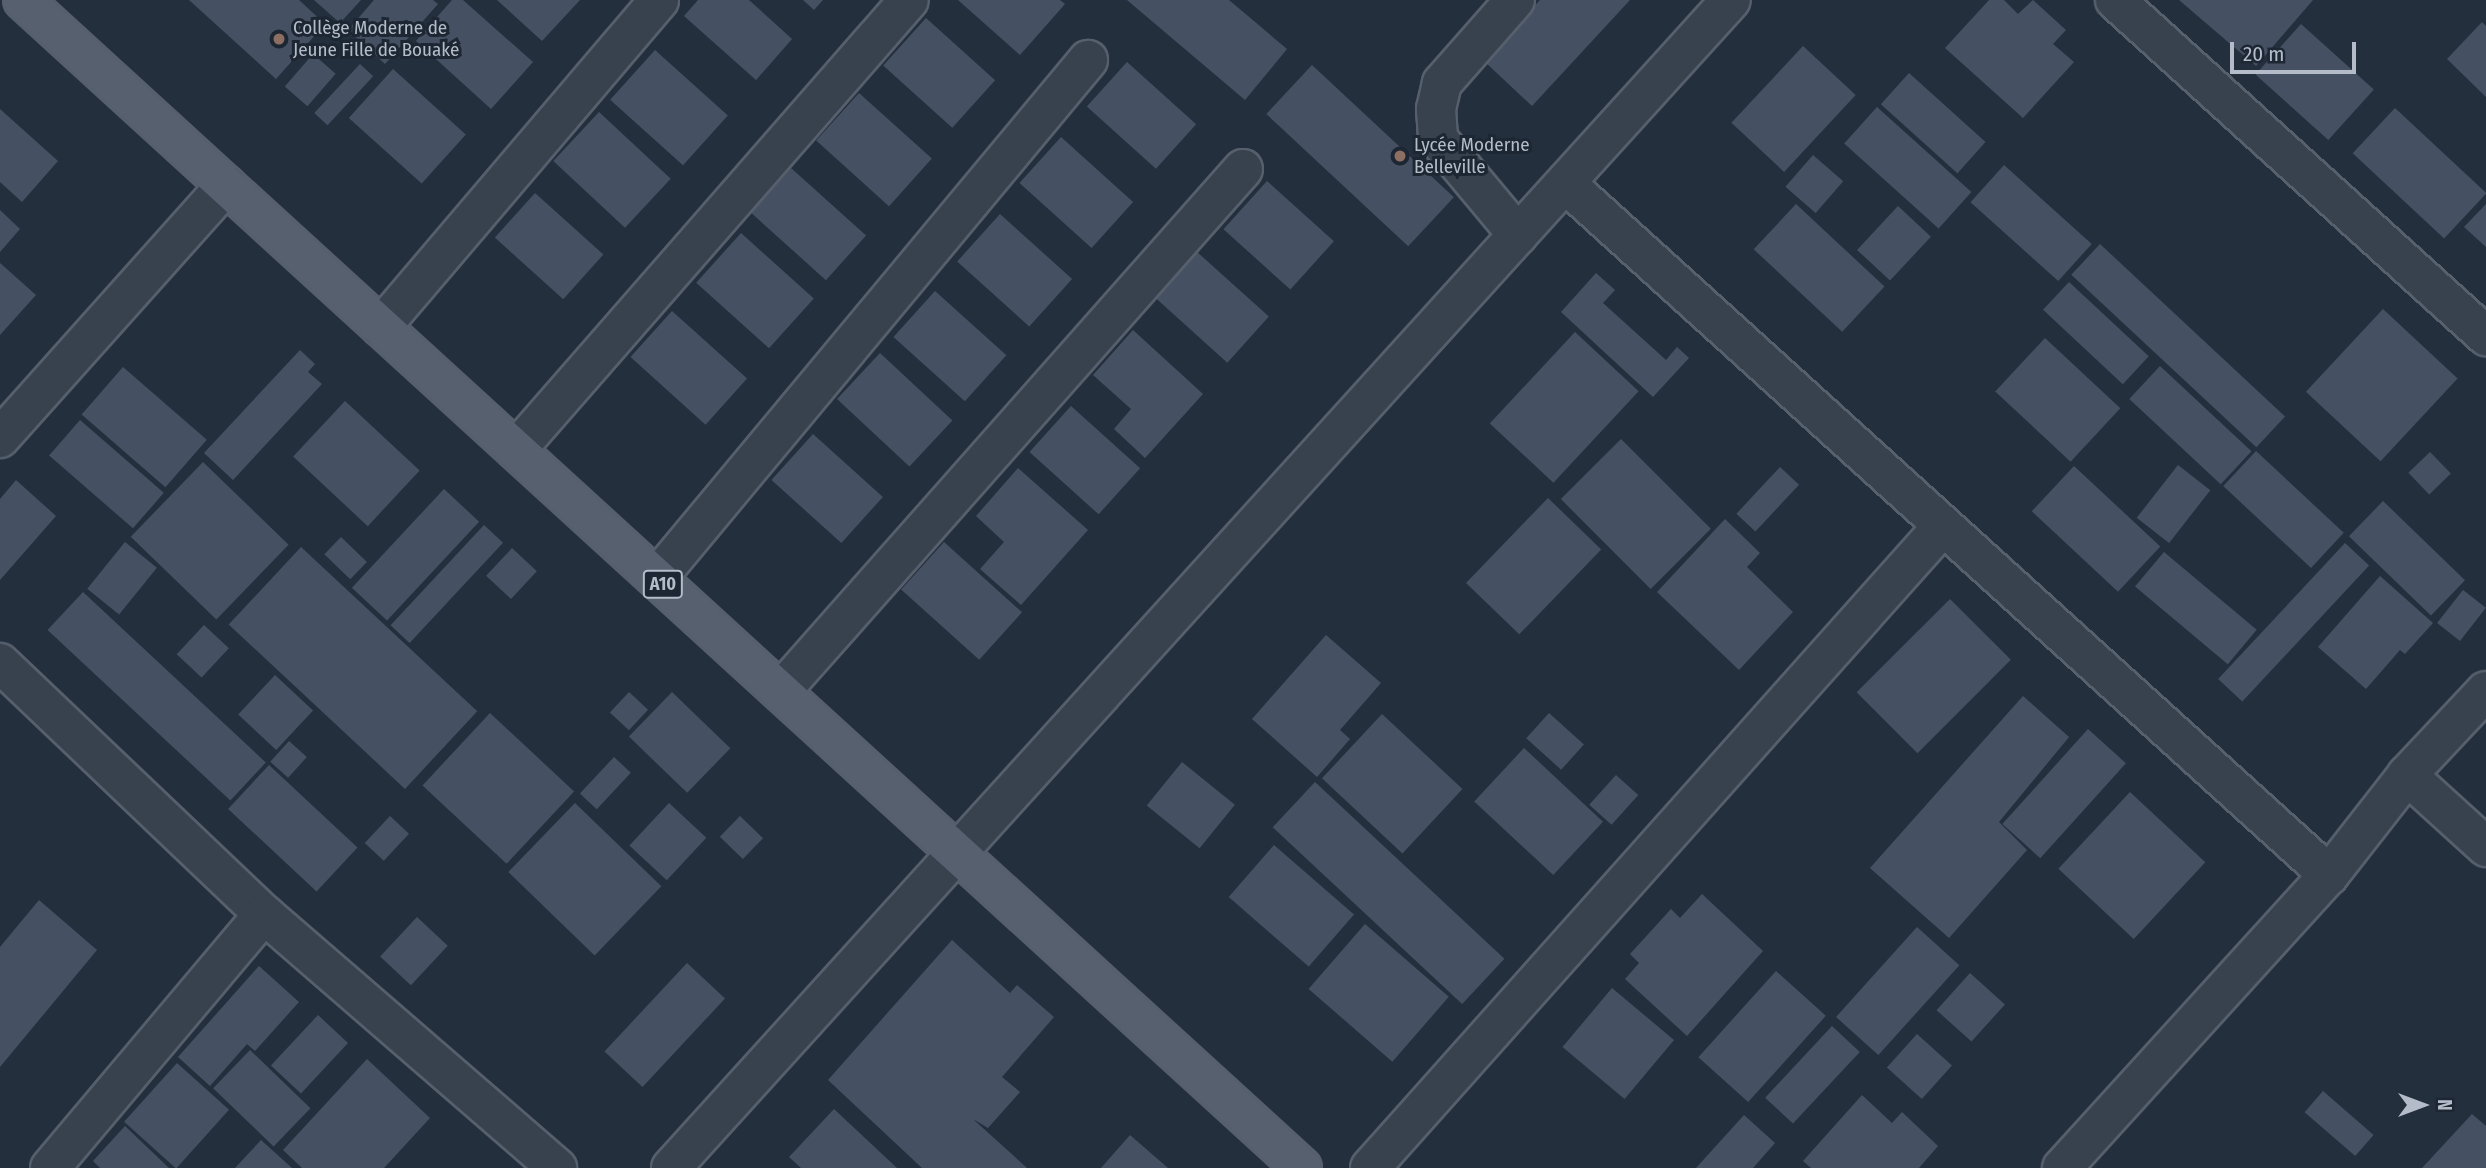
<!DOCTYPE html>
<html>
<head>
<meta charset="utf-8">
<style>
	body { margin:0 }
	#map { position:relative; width:2486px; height:1168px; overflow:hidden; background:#242f3e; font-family:"Fira Sans Condensed",sans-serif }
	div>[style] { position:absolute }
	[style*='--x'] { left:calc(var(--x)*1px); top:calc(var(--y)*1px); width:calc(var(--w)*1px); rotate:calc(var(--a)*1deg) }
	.building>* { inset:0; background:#455162; transform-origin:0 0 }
	.roads { filter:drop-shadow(2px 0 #565f6c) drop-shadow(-2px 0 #565f6c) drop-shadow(0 2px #565f6c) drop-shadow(0 -2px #565f6c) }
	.minor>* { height:38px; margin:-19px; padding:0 19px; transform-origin:19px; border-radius:19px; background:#38414e }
	.major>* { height:38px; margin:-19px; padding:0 19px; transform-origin:19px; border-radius:19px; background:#56606e }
	.dots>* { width:19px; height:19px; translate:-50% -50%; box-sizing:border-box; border:4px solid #1d2633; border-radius:50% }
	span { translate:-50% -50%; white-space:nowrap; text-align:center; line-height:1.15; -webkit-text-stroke:6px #1d2633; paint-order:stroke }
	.shield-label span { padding:2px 5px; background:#1d2633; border:2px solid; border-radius:5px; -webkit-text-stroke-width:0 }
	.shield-label { font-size:18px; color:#b4bcc9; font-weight:700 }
	.poi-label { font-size:19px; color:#b4bcc9 }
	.left { translate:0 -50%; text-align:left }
	.north { position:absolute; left:2388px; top:1070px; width:70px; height:70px; -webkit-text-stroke:5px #1d2633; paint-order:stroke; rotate:90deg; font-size:19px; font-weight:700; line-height:28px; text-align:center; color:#b4bcc9 }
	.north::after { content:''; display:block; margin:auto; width:24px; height:32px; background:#b4bcc9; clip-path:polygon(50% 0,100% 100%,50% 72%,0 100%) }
	.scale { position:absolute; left:2230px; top:42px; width:126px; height:32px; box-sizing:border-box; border:4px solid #b4bcc9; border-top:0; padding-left:9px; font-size:21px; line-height:24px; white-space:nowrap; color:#b4bcc9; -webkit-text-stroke:5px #1d2633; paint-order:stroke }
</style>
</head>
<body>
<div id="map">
	<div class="building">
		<i style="clip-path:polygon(189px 0,299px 0,325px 24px,276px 79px)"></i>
		<i style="clip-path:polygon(314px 0,361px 0,340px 23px)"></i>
		<i style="clip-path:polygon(374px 0,433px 0,438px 4px,385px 64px,348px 30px)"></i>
		<i style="clip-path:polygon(452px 0,463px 0,533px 62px,491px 109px,416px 41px)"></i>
		<i style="clip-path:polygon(497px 0,580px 0,542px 41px)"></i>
		<i style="clip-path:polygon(698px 0,749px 0,792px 39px,756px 80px,684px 16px)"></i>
		<i style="clip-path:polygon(803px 0,823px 0,814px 10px)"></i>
		<i style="clip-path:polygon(958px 0,1060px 0,1065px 4px,1020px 55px)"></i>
		<i style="clip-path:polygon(1127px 0,1229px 0,1287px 49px,1245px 100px)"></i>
		<i style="clip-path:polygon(1540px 0,1630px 0,1532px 106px,1484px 61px)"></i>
		<i style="clip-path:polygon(1989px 0,2004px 0,2018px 14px,2033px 0,2066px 30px,2053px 44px,2074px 62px,2023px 118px,1945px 48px)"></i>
		<i style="clip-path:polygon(2179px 0,2313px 0,2256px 66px)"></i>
		<i style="left:926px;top:18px;width:93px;height:64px;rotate:42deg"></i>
		<i style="clip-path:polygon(2482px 22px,2486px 26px,2486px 97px,2447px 59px)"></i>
		<i style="left:2301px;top:24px;width:98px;height:68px;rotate:42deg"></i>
		<i style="left:1803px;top:46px;width:72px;height:105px;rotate:43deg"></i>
		<i style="left:655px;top:50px;width:98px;height:67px;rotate:42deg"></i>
		<i style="left:313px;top:54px;width:30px;height:43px;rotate:41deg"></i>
		<i style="left:1127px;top:62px;width:93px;height:60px;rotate:42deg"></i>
		<i style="left:360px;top:64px;width:18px;height:67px;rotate:43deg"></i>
		<i style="left:1312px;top:65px;width:194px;height:67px;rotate:43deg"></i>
		<i style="left:393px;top:69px;width:98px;height:66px;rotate:42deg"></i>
		<i style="left:1909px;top:73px;width:103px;height:42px;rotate:42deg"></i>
		<i style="left:859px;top:93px;width:98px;height:64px;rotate:42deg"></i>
		<i style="left:1877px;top:107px;width:127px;height:49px;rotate:42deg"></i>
		<i style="left:2395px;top:108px;width:125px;height:62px;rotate:43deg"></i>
		<i style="clip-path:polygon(0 109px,58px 161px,22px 202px,0 182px)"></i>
		<i style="left:599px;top:112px;width:98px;height:67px;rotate:43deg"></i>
		<i style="left:1061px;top:137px;width:97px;height:62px;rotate:42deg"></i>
		<i style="left:1813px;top:155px;width:40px;height:42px;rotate:41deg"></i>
		<i style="left:2004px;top:165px;width:118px;height:50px;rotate:42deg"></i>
		<i style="left:791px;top:168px;width:101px;height:60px;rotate:42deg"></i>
		<i style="left:1267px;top:181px;width:90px;height:65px;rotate:42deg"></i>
		<i style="left:535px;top:193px;width:92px;height:60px;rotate:42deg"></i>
		<i style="left:1796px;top:204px;width:121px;height:62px;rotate:43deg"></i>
		<i style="clip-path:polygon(2486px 204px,2486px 247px,2464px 227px)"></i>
		<i style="left:1898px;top:206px;width:45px;height:60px;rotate:43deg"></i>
		<i style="clip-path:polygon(0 210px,20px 229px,0 252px)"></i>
		<i style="left:1000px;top:214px;width:97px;height:64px;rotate:42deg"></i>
		<i style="left:741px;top:233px;width:98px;height:67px;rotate:42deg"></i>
		<i style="left:2100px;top:244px;width:253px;height:42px;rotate:43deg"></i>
		<i style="left:1196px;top:251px;width:98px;height:62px;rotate:42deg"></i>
		<i style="clip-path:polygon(0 263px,36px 295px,0 335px)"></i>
		<i style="clip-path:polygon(1596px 273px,1615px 290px,1603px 303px,1666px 360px,1677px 347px,1689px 358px,1653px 397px,1561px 312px)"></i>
		<i style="left:2069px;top:282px;width:109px;height:38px;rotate:43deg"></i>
		<i style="left:935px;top:291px;width:96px;height:62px;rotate:42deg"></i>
		<i style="left:2383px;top:309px;width:102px;height:113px;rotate:43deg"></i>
		<i style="left:672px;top:311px;width:101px;height:62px;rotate:42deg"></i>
		<i style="clip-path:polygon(1133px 330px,1203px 394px,1145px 458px,1114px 429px,1131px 409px,1093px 375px)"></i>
		<i style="left:1575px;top:332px;width:87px;height:125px;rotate:43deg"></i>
		<i style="left:2045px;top:338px;width:103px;height:73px;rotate:43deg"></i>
		<i style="clip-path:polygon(300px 350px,315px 364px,308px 372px,322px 384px,233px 480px,204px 453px)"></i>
		<i style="left:880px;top:353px;width:99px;height:63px;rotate:43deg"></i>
		<i style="left:2160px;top:366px;width:125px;height:45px;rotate:43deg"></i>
		<i style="left:123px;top:367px;width:111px;height:63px;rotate:41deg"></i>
		<i style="left:345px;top:401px;width:102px;height:76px;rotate:43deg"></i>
		<i style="left:1071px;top:406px;width:93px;height:62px;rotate:42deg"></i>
		<i style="left:80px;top:420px;width:111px;height:47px;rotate:41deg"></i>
		<i style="left:813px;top:434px;width:94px;height:62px;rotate:42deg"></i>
		<i style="left:1621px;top:439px;width:127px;height:85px;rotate:45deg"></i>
		<i style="left:2256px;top:451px;width:120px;height:48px;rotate:43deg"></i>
		<i style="left:2430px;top:452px;width:30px;height:30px;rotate:46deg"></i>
		<i style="left:203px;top:462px;width:119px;height:104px;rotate:44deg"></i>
		<i style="left:2178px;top:465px;width:41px;height:67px;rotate:38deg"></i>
		<i style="left:2074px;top:466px;width:118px;height:62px;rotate:43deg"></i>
		<i style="left:1780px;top:467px;width:26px;height:64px;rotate:43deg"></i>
		<i style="clip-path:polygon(1018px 468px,1088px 530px,1021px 605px,980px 569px,1004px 542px,976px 516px)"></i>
		<i style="clip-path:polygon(16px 480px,56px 516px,0 580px,0 499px)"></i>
		<i style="left:444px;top:489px;width:48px;height:135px;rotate:43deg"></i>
		<i style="left:1548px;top:498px;width:74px;height:118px;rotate:44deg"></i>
		<i style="left:2383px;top:501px;width:114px;height:49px;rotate:44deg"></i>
		<i style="clip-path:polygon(1725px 519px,1760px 553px,1747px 567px,1793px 612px,1739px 670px,1657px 592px)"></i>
		<i style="left:484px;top:525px;width:26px;height:137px;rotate:43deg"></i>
		<i style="left:341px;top:537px;width:36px;height:24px;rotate:44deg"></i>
		<i style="left:125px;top:542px;width:41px;height:60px;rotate:39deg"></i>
		<i style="left:944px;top:542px;width:105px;height:64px;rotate:42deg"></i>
		<i style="left:2345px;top:543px;width:33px;height:186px;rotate:43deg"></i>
		<i style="left:301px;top:547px;width:241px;height:106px;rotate:43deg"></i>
		<i style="left:512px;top:548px;width:34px;height:38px;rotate:43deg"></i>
		<i style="left:2164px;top:552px;width:121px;height:45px;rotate:40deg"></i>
		<i style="clip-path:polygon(2380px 576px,2433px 623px,2405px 654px,2400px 650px,2366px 689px,2318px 647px)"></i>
		<i style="left:2463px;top:590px;width:29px;height:42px;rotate:38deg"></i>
		<i style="left:83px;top:592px;width:250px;height:52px;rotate:43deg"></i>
		<i style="left:1950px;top:599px;width:86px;height:132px;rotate:45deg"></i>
		<i style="left:204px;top:625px;width:34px;height:40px;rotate:43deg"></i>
		<i style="clip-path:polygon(1326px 635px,1381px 683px,1340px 730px,1350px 739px,1317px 777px,1252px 719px)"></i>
		<i style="left:275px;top:675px;width:52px;height:54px;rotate:43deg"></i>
		<i style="left:629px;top:692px;width:26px;height:28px;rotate:43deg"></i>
		<i style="left:672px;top:692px;width:81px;height:62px;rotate:44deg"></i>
		<i style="clip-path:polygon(2023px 696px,2069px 737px,1999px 822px,2027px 850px,1949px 938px,1870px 868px)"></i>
		<i style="left:490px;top:713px;width:115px;height:99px;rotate:43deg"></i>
		<i style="left:1549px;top:713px;width:47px;height:34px;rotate:42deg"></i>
		<i style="left:1382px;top:714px;width:110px;height:88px;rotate:43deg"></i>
		<i style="left:2088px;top:729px;width:51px;height:128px;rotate:42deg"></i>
		<i style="left:289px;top:741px;width:24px;height:28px;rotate:42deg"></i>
		<i style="left:1524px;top:748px;width:108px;height:73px;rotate:43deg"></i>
		<i style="left:614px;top:757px;width:23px;height:50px;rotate:43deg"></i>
		<i style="left:1182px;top:762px;width:68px;height:56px;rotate:39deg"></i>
		<i style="left:269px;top:765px;width:121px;height:60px;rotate:43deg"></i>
		<i style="left:1616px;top:775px;width:30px;height:40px;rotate:42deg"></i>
		<i style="left:1315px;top:782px;width:259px;height:62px;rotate:43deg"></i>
		<i style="left:2130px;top:792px;width:103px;height:105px;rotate:43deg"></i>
		<i style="left:575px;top:803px;width:120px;height:96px;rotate:44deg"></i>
		<i style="left:669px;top:803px;width:51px;height:58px;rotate:43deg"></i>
		<i style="left:390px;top:816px;width:26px;height:37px;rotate:43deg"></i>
		<i style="left:740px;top:816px;width:32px;height:29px;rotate:44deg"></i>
		<i style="left:1274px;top:845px;width:106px;height:69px;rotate:41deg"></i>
		<i style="clip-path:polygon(1702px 894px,1763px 951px,1687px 1036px,1625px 979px,1639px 963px,1630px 954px,1671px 909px,1680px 918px)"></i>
		<i style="clip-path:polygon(39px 900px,97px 950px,0 1067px,0 947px)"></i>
		<i style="left:417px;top:917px;width:42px;height:54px;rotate:43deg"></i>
		<i style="left:1365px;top:924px;width:111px;height:86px;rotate:41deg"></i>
		<i style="left:1917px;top:927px;width:57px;height:121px;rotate:42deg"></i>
		<i style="clip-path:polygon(952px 940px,1010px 993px,1017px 985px,1054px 1017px,1002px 1077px,1020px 1092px,988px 1128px,973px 1119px,1027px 1168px,922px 1168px,828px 1080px)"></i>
		<i style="left:687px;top:963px;width:52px;height:121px;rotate:43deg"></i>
		<i style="clip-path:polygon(259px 966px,299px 1002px,255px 1051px,247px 1044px,210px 1086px,178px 1057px)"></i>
		<i style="left:1776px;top:971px;width:67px;height:116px;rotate:42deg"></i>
		<i style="left:1970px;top:973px;width:47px;height:50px;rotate:42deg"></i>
		<i style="left:1612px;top:988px;width:81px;height:77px;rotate:40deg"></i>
		<i style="left:318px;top:1015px;width:41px;height:69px;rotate:43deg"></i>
		<i style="left:1832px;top:1026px;width:38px;height:98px;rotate:43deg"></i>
		<i style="left:1917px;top:1034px;width:47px;height:45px;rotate:42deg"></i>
		<i style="left:250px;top:1050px;width:84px;height:53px;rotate:44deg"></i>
		<i style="clip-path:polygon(367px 1059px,430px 1118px,384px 1168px,302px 1168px,283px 1150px)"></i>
		<i style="left:177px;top:1063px;width:70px;height:79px;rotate:42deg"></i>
		<i style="left:2323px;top:1091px;width:67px;height:28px;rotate:41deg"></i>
		<i style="clip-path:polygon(1862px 1095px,1892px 1123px,1902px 1112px,1938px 1146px,1919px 1168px,1811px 1168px,1803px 1161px)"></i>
		<i style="clip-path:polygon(834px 1109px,897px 1168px,801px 1168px,789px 1157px)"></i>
		<i style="clip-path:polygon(2472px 1114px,2486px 1126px,2486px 1168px,2422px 1168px)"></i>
		<i style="clip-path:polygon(1744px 1115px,1775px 1143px,1753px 1168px,1696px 1168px)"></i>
		<i style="clip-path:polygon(125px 1126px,169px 1168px,100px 1168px,93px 1161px)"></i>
		<i style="clip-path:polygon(1130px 1135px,1168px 1168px,1101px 1168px)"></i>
		<i style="clip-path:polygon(261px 1140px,292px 1168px,235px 1168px)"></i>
	</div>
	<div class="roads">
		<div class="minor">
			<i style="--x:1515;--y:0;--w:111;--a:131.3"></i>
			<i style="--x:1442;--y:83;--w:27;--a:103"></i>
			<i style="--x:1436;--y:109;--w:30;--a:86"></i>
			<i style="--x:1438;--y:139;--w:125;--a:50.2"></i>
			<i style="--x:2115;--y:0;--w:501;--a:42.17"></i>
			<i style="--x:1565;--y:183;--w:1031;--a:42.17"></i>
			<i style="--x:381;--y:327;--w:429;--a:-49.6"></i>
			<i style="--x:0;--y:438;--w:339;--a:-48.2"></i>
			<i style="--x:516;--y:450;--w:597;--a:-48.87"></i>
			<i style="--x:657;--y:578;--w:674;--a:-50.24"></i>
			<i style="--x:0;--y:663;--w:364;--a:43.6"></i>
			<i style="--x:264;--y:914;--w:388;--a:40.9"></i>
			<i style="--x:781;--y:691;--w:697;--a:-48.49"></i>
			<i style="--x:2407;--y:775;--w:107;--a:42.3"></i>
			<i style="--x:50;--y:1168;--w:332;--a:-49.9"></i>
			<i style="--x:671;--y:1168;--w:1577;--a:-47.78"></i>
			<i style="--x:1370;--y:1168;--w:861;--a:-48.25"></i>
			<i style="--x:2062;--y:1168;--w:396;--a:-47.7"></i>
			<i style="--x:2329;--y:875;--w:127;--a:-52"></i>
			<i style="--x:2407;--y:775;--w:115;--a:-46.8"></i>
		</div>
		<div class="major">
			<i style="--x:23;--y:0;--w:1732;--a:42.4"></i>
		</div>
	</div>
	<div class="dots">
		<i style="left:279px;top:39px;background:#8d6e63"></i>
		<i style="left:1400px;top:156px;background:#8d6e63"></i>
	</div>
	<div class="shield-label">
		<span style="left:663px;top:584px">A10</span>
	</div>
	<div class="poi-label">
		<span class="left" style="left:293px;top:39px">Collège Moderne de<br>Jeune Fille de Bouaké</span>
		<span class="left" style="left:1414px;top:156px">Lycée Moderne<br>Belleville</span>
	</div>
	<div class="north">N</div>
	<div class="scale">20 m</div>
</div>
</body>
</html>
